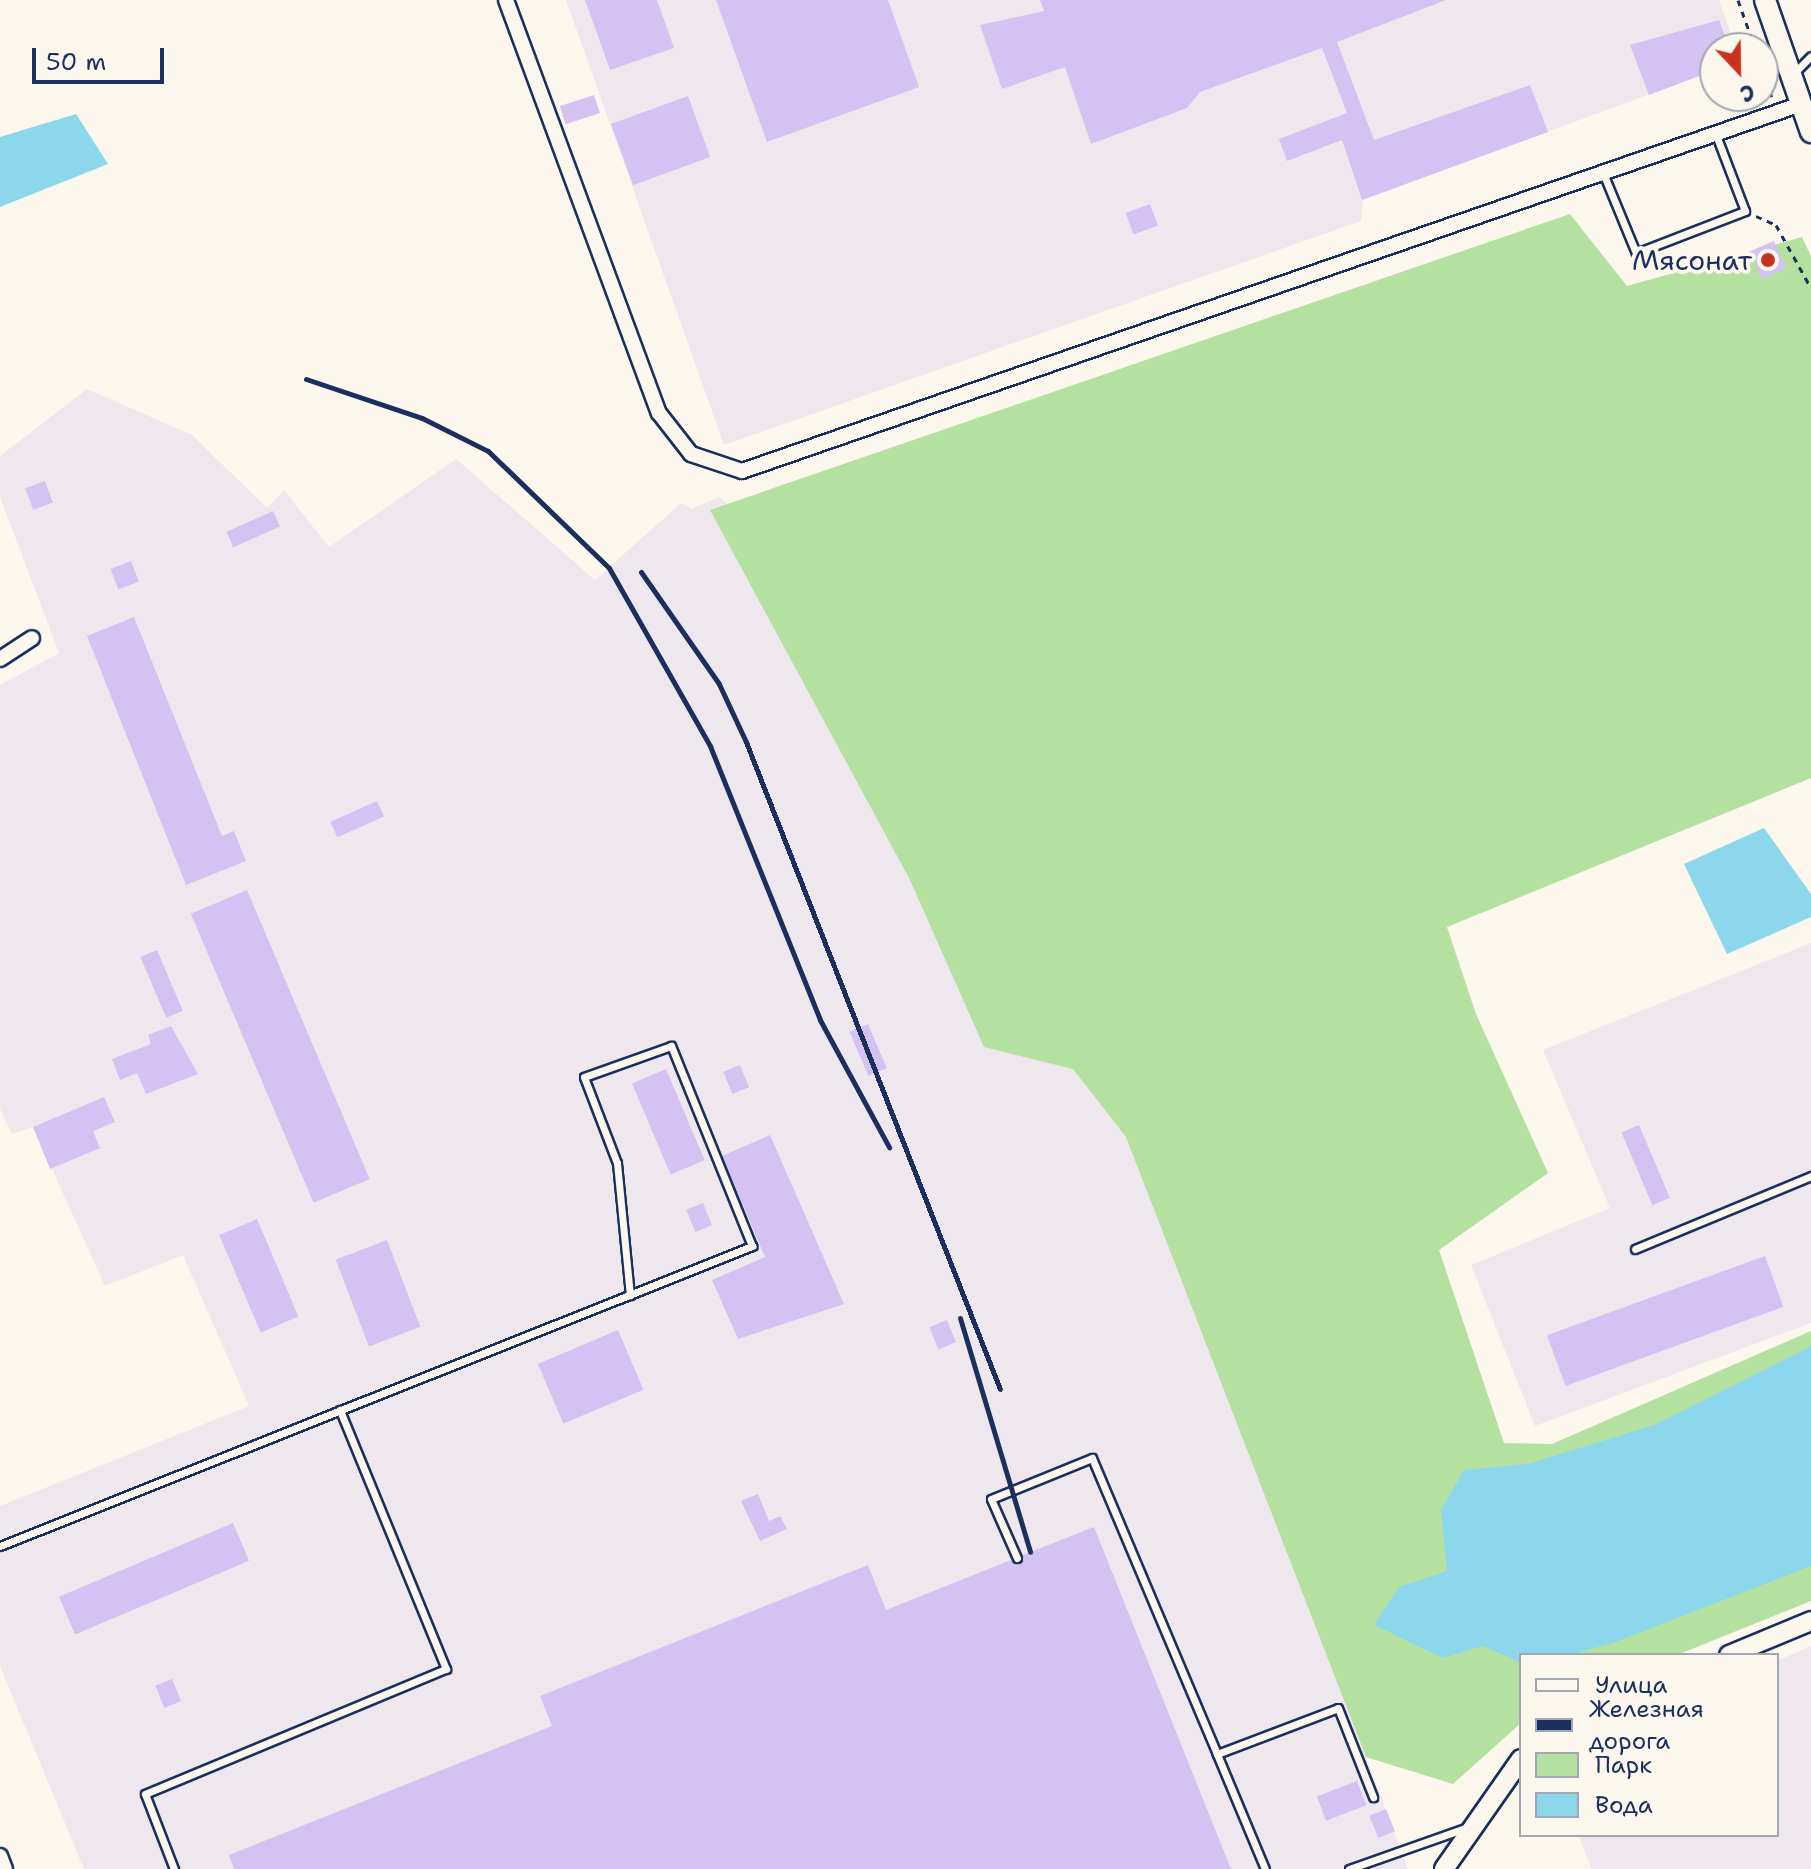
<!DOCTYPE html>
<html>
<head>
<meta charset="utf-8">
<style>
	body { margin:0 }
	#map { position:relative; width:1811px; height:1869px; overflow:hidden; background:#fbf7ec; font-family:"Shantell Sans",sans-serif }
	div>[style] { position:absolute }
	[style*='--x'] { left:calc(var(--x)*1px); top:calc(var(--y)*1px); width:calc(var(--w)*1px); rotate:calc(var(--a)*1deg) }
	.built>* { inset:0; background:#efe7ee }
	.green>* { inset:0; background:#b4e19f }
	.water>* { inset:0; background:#8cd7ec }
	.building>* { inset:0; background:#d4c2f3; transform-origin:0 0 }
	.path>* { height:3px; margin-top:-1.5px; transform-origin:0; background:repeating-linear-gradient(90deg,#1b2f5e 0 6px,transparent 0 12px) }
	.roads { filter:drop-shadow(2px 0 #1b2f5e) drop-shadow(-2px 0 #1b2f5e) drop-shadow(0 2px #1b2f5e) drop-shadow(0 -2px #1b2f5e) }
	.service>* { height:7px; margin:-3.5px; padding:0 3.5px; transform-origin:3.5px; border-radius:3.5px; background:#fbf7ec }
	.minor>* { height:14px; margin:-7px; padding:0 7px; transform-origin:7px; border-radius:7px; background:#fbf7ec }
	.tertiary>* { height:18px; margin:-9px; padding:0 9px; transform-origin:9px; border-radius:9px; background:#fbf7ec }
	.secondary>* { height:20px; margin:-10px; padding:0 10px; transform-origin:10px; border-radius:10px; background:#fbf7ec }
	.rail>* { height:5px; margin:-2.5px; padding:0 2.5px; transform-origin:2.5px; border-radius:2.5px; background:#1b2f5e }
	.dots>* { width:22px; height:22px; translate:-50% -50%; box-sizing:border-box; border:4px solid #fbf7ec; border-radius:50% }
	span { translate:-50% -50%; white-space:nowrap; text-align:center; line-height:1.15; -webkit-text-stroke:8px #fbf7ec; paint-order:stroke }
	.poi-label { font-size:28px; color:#1b2f5e }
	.right { translate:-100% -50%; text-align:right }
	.legend { position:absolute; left:1519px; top:1653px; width:260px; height:184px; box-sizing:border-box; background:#fbf7ec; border:2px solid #a1a7b3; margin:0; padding:10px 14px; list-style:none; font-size:24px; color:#1b2f5e }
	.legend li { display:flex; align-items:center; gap:16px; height:40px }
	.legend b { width:40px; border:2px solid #a1a7b3 }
	.north { position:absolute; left:1699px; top:32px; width:80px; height:80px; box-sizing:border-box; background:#fbf7ec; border:2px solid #a1a7b3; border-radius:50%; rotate:158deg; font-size:22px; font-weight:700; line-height:32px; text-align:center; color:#1b2f5e }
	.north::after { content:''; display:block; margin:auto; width:28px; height:36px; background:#c8321e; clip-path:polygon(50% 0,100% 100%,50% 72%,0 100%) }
	.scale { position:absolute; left:32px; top:48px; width:132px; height:36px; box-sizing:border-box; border:4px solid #1b2f5e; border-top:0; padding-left:10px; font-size:24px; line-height:28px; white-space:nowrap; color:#1b2f5e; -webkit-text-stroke:6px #fbf7ec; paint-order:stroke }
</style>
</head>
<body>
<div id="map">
	<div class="built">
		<i style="clip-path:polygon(566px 0,1719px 0,1736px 48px,1715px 48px,1715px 70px,1363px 200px,1361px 221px,724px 445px)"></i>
		<i style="clip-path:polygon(87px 389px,192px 435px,267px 508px,284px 490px,329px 547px,456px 459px,595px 580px,681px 503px,692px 509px,719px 497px,738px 512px,1090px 1021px,1408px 1869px,84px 1869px,0 1666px,0 1506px,249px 1406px,183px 1255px,105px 1286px,33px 1127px,12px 1134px,0 1109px,0 685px,59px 653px,0 497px,0 456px)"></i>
		<i style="clip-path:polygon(1811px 943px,1811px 1323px,1535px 1426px,1471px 1265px,1610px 1208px,1543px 1050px)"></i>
		<i style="clip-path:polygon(1811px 1646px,1811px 1869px,1592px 1869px,1578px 1835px,1777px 1835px,1777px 1661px)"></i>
	</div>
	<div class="green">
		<i style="clip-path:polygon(1570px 214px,1627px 286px,1802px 237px,1811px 256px,1811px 778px,1447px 927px,1476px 1014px,1548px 1173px,1439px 1250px,1504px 1443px,1552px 1444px,1811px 1331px,1811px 1601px,1677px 1655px,1521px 1655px,1521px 1723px,1453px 1784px,1366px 1757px,1126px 1137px,1073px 1069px,984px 1047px,910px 880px,710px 510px)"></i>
	</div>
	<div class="water">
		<i style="clip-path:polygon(76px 114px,108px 164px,0 207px,0 137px)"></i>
		<i style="clip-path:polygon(1764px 828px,1811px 894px,1811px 917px,1727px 954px,1684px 864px)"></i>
		<i style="clip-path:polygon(1811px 1346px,1811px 1566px,1613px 1643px,1569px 1655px,1521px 1655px,1521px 1663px,1483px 1646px,1443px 1658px,1374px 1625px,1399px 1587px,1447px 1571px,1441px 1510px,1464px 1470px,1528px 1464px,1657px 1424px)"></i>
	</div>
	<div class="building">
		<i style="clip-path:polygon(585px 0,657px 0,674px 48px,610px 70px)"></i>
		<i style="clip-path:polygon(716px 0,888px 0,919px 87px,767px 142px)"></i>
		<i style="clip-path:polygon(1040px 0,1446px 0,1337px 42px,1374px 140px,1530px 85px,1548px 132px,1362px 200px,1342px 140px,1287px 161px,1279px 139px,1347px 113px,1322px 48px,1200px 92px,1187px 108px,1091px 144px,1065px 67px,1002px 89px,980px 25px,1044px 11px)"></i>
		<i style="clip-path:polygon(1719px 20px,1730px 48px,1715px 48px,1715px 70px,1649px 95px,1630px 45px)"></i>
		<i style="left:594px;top:95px;width:19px;height:36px;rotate:72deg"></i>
		<i style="left:688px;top:96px;width:65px;height:82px;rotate:70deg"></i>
		<i style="left:1150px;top:204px;width:23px;height:26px;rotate:70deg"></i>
		<i style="left:1774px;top:241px;width:30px;height:26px;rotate:67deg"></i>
		<i style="left:45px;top:481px;width:23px;height:21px;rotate:70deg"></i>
		<i style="left:273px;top:511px;width:17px;height:51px;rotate:66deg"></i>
		<i style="left:131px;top:561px;width:22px;height:22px;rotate:69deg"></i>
		<i style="clip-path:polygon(134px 617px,222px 836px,234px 831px,246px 861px,186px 885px,87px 636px)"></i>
		<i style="left:377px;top:801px;width:17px;height:51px;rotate:66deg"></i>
		<i style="left:247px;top:890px;width:314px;height:61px;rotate:67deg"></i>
		<i style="left:157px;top:950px;width:66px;height:18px;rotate:67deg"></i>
		<i style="left:868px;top:1024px;width:48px;height:20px;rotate:67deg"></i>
		<i style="clip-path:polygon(171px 1026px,198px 1074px,146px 1094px,137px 1073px,120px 1080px,112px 1059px,151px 1044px,148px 1035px)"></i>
		<i style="left:740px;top:1065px;width:24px;height:18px;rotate:68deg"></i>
		<i style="left:666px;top:1069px;width:99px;height:37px;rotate:67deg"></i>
		<i style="clip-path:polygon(104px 1097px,115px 1122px,93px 1131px,100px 1148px,50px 1169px,33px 1127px)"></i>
		<i style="left:1639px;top:1125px;width:79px;height:19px;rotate:67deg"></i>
		<i style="clip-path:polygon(770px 1135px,844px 1304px,738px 1339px,712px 1280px,765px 1257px,722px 1156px)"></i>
		<i style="left:703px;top:1203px;width:24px;height:18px;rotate:68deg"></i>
		<i style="left:257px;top:1219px;width:106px;height:41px;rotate:67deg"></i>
		<i style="left:387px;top:1240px;width:93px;height:55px;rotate:69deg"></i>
		<i style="left:1765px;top:1256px;width:54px;height:232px;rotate:70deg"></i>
		<i style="left:947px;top:1320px;width:24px;height:19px;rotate:68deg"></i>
		<i style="left:618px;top:1330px;width:65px;height:87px;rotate:67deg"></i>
		<i style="clip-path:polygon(758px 1494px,769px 1521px,780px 1516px,787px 1529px,760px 1541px,741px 1501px)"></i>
		<i style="left:233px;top:1523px;width:41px;height:189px;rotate:67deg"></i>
		<i style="clip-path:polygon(1094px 1527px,1231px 1869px,234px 1869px,229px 1855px,552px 1726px,540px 1696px,868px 1565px,886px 1610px,1011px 1560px,1019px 1564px,1023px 1555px)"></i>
		<i style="left:172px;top:1679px;width:24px;height:18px;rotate:68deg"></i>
		<i style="left:1357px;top:1781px;width:26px;height:43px;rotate:69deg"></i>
		<i style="left:1386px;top:1809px;width:24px;height:18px;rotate:68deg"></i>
	</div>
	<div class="path">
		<i style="--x:1738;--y:0;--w:51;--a:70.5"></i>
		<i style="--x:1763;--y:70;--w:28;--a:72"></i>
		<i style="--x:1756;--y:216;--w:22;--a:24"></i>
		<i style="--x:1776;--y:225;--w:72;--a:60.9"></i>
	</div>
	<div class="roads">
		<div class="service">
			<i style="--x:1793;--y:74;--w:25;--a:-45"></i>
			<i style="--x:1603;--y:173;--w:87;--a:67.6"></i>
			<i style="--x:1636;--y:253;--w:117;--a:-21.1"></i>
			<i style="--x:1745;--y:211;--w:81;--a:-110.9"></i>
			<i style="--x:1635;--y:1249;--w:191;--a:-22.5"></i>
			<i style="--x:0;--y:1546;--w:810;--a:-21.75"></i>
			<i style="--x:752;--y:1246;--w:216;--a:-112"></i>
			<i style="--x:671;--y:1046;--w:92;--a:160.4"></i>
			<i style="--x:584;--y:1077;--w:92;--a:69"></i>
			<i style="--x:617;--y:1163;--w:133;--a:84.4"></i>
			<i style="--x:1017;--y:1558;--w:64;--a:-113.8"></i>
			<i style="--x:991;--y:1499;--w:109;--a:-22.1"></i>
			<i style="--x:1092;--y:1458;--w:321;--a:67.1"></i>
			<i style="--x:174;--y:1869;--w:80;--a:-111.1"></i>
			<i style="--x:145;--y:1794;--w:326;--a:-22.6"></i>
			<i style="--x:446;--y:1669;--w:280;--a:-112.3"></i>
			<i style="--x:1265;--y:1869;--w:125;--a:-112.7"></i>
			<i style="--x:1217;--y:1754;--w:129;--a:-20.8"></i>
			<i style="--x:1338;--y:1708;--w:96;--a:68.5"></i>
			<i style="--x:1349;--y:1869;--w:126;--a:-19.4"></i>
		</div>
		<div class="minor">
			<i style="--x:506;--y:0;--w:440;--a:69.7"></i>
			<i style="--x:659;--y:413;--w:52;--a:52"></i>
			<i style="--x:691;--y:454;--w:54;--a:18.4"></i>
			<i style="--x:742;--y:471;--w:1121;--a:-19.11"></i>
			<i style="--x:0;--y:659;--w:38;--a:-33"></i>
			<i style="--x:0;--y:1856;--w:14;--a:69"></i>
		</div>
		<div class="tertiary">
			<i style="--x:1729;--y:1655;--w:89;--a:-22.5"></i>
			<i style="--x:1444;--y:1869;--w:134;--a:-55"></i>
		</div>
		<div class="secondary">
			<i style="--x:1765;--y:0;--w:140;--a:70.8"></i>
		</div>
	</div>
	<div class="rail">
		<i style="--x:306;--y:379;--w:122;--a:18.6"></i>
		<i style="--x:422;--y:418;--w:74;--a:26.6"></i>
		<i style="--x:488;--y:451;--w:168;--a:44"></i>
		<i style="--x:609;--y:568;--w:205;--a:60.4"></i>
		<i style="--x:710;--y:746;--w:295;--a:68.1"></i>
		<i style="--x:820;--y:1020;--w:145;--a:61.5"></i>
		<i style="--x:641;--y:572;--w:136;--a:55.1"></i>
		<i style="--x:719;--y:684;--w:64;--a:65"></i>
		<i style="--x:746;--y:742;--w:695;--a:68.57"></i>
		<i style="--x:960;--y:1318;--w:244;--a:73.3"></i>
	</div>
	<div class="dots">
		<i style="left:1768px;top:260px;background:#c8321e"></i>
	</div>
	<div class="poi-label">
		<span class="right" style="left:1752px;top:260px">Мясонат</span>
	</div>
	<ul class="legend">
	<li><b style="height:10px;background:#fbf7ec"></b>Улица</li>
	<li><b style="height:10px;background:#1b2f5e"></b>Железная дорога</li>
	<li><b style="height:22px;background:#b4e19f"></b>Парк</li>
	<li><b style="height:22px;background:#8cd7ec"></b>Вода</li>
	</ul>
	<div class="north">С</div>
	<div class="scale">50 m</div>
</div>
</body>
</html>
